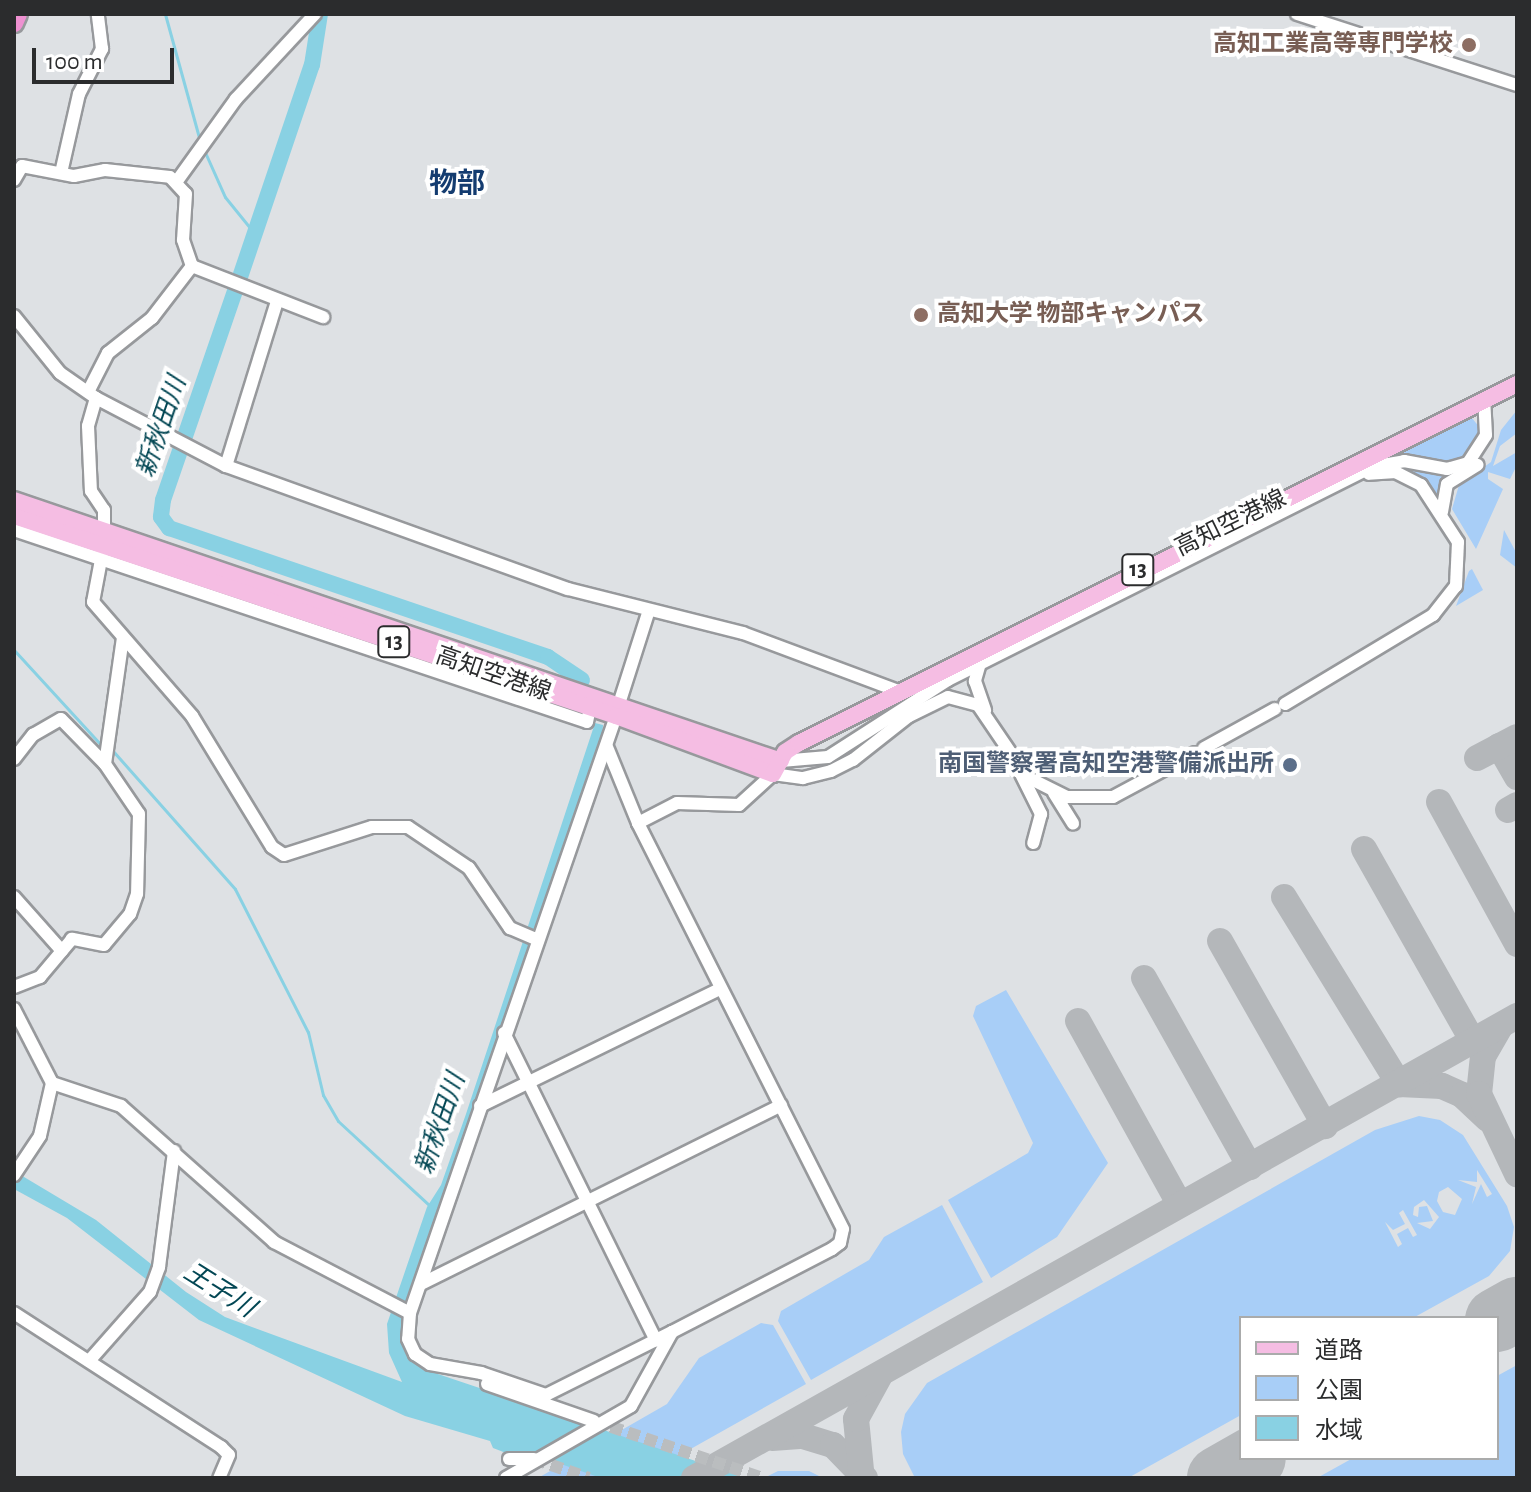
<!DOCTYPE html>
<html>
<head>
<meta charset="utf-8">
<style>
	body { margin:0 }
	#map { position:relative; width:1531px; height:1492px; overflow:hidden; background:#dee1e4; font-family:"Alegreya Sans","Noto Sans JP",sans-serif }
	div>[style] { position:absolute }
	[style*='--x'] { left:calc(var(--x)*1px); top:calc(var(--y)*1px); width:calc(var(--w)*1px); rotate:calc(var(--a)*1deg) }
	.green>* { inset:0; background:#a8cef7 }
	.water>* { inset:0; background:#89d1e3 }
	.stream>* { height:3px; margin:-1.5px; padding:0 1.5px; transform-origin:1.5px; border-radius:1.5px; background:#89d1e3 }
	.river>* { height:16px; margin:-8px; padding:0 8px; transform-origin:8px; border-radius:8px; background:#89d1e3 }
	.taxiway>* { height:26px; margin:-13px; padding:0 13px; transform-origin:13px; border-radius:13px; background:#b4b7ba }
	.runway>* { height:64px; margin:-32px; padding:0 32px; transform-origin:32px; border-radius:32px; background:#b4b7ba }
	.minor-tunnel>* { height:12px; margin-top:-6px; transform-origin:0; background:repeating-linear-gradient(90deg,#babdbf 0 12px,transparent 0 18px) }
	.roads { filter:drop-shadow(2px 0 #97999c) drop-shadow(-2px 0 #97999c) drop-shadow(0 2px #97999c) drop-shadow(0 -2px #97999c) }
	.minor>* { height:12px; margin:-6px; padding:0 6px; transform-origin:6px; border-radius:6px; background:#fff }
	.major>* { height:16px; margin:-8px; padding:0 8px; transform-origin:8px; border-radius:8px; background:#f5bde3 }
	.highway>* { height:18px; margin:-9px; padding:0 9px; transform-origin:9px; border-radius:9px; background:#ee91d1 }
	.dots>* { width:22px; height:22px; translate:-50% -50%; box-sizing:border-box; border:4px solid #fff; border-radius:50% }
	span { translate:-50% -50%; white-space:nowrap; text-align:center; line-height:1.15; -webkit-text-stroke:8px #fff; paint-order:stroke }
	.shield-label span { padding:2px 6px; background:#fff; border:2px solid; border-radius:6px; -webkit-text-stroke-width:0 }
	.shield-label { font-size:22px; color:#2b2c2d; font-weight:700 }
	.education-label { font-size:24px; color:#785e54; font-weight:700 }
	.right { translate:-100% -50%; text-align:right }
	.left { translate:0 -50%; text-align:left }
	.street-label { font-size:24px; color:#2b2c2d }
	.service-label { font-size:24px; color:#4e5e75; font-weight:700 }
	.water-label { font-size:26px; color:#034754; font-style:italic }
	.quarter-label { font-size:28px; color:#143c70; font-weight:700 }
	.frame { position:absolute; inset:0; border:16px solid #2b2c2d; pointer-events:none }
	.legend { position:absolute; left:1239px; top:1316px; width:260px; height:144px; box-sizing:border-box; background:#fff; border:2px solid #aaabab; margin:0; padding:10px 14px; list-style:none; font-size:24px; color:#2b2c2d }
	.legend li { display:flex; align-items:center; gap:16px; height:40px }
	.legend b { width:40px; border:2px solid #aaabab }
	.scale { position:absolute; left:32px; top:48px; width:142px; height:36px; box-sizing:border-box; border:4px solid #2b2c2d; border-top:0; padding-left:10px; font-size:24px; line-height:28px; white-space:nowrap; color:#2b2c2d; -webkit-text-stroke:6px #fff; paint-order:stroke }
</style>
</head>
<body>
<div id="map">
	<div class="green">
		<i style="clip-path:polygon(1517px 410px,1517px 433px,1500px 446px,1493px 466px,1517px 452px,1517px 465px,1510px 479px,1488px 472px,1488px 479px,1503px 489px,1476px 549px,1452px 509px,1459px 485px,1491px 462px,1501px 430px)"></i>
		<i style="clip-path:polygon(1472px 418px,1480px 428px,1467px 457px,1439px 464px,1404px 458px,1039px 625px)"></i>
		<i style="clip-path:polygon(1399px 466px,1453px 473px,1434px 497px)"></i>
		<i style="clip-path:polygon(1504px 530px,1517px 554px,1517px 568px,1500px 555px)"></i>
		<i style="clip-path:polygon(1472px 569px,1483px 590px,1456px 606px,1469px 571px)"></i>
		<i style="clip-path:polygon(1006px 990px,1108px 1163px,1057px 1237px,991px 1278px,948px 1200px,1028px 1153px,1033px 1143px,973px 1016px,976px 1006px)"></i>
		<i style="clip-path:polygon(evenodd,1419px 1116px,1440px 1120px,1463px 1135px,1507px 1206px,1514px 1227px,1510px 1251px,1489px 1276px,1413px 1318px,1241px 1318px,1241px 1415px,1128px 1478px,915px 1478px,903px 1454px,901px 1432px,905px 1414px,927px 1383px,1375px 1130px,1419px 1116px,1477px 1170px,1492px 1194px,1487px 1197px,1481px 1184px,1472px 1204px,1476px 1187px,1458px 1180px,1477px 1182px,1477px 1170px,1419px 1116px,1448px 1187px,1462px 1199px,1455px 1215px,1443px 1212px,1437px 1201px,1439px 1192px,1448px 1187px,1419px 1116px,1424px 1200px,1439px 1217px,1430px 1229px,1417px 1223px,1433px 1221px,1427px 1206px,1419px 1207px,1418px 1217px,1413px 1215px,1414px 1207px,1424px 1200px,1419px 1116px,1403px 1210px,1417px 1235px,1413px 1237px,1408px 1228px,1397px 1234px,1402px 1244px,1398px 1247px,1385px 1222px,1393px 1230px,1405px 1224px,1399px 1213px,1403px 1210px)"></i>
		<i style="clip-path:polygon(942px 1205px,983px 1282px,811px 1380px,778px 1321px,781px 1311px,869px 1260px,884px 1237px)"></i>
		<i style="clip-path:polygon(761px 1323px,773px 1325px,806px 1384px,639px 1478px,538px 1478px,667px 1404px,699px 1358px)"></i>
		<i style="clip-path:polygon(1517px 1365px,1517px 1478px,1317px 1478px,1353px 1458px,1497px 1458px,1497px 1376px)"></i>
		<i style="clip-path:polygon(778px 1471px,809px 1471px,823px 1478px,764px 1478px)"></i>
	</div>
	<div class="water">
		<i style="clip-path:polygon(595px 723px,603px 725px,602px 738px,406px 1317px,411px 1357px,426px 1370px,746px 1478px,601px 1478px,532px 1454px,517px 1457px,493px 1448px,490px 1441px,405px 1416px,199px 1320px,67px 1218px,14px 1189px,14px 1171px,96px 1220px,186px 1292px,225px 1317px,402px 1382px,389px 1353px,387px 1324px,427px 1207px,441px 1185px,466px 1114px)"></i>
	</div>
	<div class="stream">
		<i style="--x:165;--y:14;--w:132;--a:74.6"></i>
		<i style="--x:204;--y:150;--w:51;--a:65.9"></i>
		<i style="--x:225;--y:197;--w:48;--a:51"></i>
		<i style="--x:14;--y:650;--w:132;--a:47.5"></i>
		<i style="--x:113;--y:751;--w:184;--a:48.5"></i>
		<i style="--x:235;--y:889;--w:161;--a:63"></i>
		<i style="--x:308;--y:1032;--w:65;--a:76.6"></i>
		<i style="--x:323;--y:1095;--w:30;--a:60"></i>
		<i style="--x:338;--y:1121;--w:124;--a:42.7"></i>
	</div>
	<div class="river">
		<i style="--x:238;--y:283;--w:230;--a:-71.3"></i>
		<i style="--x:312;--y:65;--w:52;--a:-81.1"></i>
		<i style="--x:236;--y:288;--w:224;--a:109"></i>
		<i style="--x:163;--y:500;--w:17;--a:97"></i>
		<i style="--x:161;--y:517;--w:14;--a:54"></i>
		<i style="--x:169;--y:528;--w:400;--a:18.8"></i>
		<i style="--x:548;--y:657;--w:41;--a:34.1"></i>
	</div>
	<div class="taxiway">
		<i style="--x:1499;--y:746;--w:36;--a:60"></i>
		<i style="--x:1477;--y:758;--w:45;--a:-27.7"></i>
		<i style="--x:1439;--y:802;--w:162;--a:61.2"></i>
		<i style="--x:1508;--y:810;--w:10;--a:-29"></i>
		<i style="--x:1364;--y:849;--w:222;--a:60.5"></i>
		<i style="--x:1284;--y:897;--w:220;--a:58.4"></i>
		<i style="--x:1399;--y:1084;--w:43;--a:2.7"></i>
		<i style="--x:1442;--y:1086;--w:22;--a:24"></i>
		<i style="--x:1462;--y:1095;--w:35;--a:43"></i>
		<i style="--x:1220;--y:941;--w:213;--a:60.4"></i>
		<i style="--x:1144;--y:978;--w:217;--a:60.7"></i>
		<i style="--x:1078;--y:1021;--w:210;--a:61"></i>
		<i style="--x:1500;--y:1027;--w:34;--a:120"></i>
		<i style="--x:1483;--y:1056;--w:38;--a:96"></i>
		<i style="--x:1479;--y:1094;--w:89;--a:64.6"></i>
		<i style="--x:1497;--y:1320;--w:24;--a:-33"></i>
		<i style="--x:772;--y:1438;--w:31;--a:-4"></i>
		<i style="--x:803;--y:1436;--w:31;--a:17"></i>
		<i style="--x:833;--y:1445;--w:46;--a:45.9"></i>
		<i style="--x:861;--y:1470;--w:51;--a:-95.6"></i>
		<i style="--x:856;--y:1419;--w:48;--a:-61.3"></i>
		<i style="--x:694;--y:1478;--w:944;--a:-29.31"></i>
	</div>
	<div class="runway">
		<i style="--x:1497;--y:1320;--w:23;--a:-29"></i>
		<i style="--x:1219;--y:1478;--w:40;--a:-29.7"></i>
	</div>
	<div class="minor-tunnel">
		<i style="--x:594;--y:1421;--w:177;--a:18.7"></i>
		<i style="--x:534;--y:1459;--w:58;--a:19.1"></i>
	</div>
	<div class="roads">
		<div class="minor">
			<i style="--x:1297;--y:14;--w:231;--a:17.9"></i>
			<i style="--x:61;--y:173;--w:81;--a:-77.2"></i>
			<i style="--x:79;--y:94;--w:51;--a:-62.9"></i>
			<i style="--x:102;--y:49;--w:35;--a:-97"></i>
			<i style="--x:14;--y:180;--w:16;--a:-60"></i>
			<i style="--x:22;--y:166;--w:53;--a:10.9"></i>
			<i style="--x:74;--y:176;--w:32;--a:-11"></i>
			<i style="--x:105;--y:170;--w:65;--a:6.1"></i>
			<i style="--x:170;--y:177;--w:23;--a:47"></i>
			<i style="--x:186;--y:194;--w:46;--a:93.7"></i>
			<i style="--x:183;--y:240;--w:28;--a:71"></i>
			<i style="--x:192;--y:266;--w:141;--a:21.3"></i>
			<i style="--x:177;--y:181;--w:101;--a:-54.3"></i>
			<i style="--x:236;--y:99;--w:116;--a:-47.1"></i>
			<i style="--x:14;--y:316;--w:73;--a:51.1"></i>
			<i style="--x:60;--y:373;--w:44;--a:34.8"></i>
			<i style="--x:96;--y:398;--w:147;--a:27.6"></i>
			<i style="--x:226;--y:466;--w:363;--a:19.8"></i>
			<i style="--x:568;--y:589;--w:180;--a:14.1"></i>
			<i style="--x:743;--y:633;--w:169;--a:20.5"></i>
			<i style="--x:88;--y:392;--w:44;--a:-62.9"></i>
			<i style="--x:108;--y:353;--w:56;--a:-38.5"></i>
			<i style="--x:152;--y:318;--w:66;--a:-52.4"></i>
			<i style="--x:96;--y:398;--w:29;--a:106"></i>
			<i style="--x:88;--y:426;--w:65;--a:87.4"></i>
			<i style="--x:91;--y:491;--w:23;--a:56"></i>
			<i style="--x:104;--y:510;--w:34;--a:90"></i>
			<i style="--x:104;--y:544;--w:59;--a:100.7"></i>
			<i style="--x:93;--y:602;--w:151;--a:49"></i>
			<i style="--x:192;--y:716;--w:153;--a:58.6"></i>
			<i style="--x:272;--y:847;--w:14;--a:34"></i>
			<i style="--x:284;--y:855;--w:92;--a:-17.7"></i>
			<i style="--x:372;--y:827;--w:36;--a:0"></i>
			<i style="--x:408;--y:827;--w:73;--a:33.9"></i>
			<i style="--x:469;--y:868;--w:73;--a:55.7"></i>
			<i style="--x:510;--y:928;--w:28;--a:23"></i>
			<i style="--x:226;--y:466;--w:173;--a:-72.8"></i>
			<i style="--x:1442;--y:512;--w:28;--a:-80"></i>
			<i style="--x:1447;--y:484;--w:36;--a:-32"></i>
			<i style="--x:14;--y:530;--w:604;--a:18.52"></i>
			<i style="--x:587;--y:722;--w:14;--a:-78"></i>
			<i style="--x:980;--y:663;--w:19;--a:106"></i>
			<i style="--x:975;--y:681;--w:31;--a:71"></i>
			<i style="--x:619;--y:704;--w:96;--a:-72.3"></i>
			<i style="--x:1285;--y:704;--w:173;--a:-31"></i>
			<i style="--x:1433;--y:615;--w:37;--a:-52"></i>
			<i style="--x:1456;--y:586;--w:44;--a:-87.4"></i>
			<i style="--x:1458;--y:542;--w:68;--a:-123"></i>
			<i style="--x:1421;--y:485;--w:28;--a:-153"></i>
			<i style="--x:1396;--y:472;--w:27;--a:176"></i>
			<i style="--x:616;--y:716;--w:632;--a:109.04"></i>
			<i style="--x:410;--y:1313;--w:26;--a:94"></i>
			<i style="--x:408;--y:1339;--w:17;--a:65"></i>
			<i style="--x:415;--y:1354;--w:18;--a:34"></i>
			<i style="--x:430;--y:1364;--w:52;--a:10"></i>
			<i style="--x:481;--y:1373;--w:69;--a:18.7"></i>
			<i style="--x:546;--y:1395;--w:141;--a:-26.6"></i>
			<i style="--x:1204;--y:748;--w:81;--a:-28.8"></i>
			<i style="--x:14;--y:759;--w:31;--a:-52"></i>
			<i style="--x:33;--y:735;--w:32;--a:-30"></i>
			<i style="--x:61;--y:719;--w:63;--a:45.6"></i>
			<i style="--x:105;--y:764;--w:60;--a:55.8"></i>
			<i style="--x:139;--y:814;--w:80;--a:91.4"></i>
			<i style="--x:137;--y:894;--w:21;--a:109"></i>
			<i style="--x:130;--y:914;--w:40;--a:130"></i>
			<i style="--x:104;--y:945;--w:33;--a:-169"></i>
			<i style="--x:72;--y:939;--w:50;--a:130.1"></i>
			<i style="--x:40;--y:977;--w:28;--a:159"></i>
			<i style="--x:781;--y:761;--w:47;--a:-4.9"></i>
			<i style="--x:828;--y:757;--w:143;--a:-32.7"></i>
			<i style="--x:948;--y:680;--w:474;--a:-26.7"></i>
			<i style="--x:1371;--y:467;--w:34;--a:-10"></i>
			<i style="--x:1404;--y:461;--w:44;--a:10.5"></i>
			<i style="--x:1447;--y:469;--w:22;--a:-16"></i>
			<i style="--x:1468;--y:463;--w:33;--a:-57"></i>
			<i style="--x:1486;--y:435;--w:35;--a:-93"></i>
			<i style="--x:105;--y:764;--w:127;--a:-81.9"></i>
			<i style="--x:1021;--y:774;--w:45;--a:63.4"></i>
			<i style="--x:1041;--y:814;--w:30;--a:105"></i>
			<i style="--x:1054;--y:793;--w:36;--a:58"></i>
			<i style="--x:638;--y:823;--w:44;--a:-27.1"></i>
			<i style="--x:677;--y:803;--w:62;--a:1.8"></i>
			<i style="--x:739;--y:805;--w:46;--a:-42.4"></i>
			<i style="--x:773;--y:774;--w:30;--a:8"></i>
			<i style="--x:803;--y:778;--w:29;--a:-14"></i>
			<i style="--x:831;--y:771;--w:25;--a:-27"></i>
			<i style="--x:853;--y:760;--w:71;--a:-38.2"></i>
			<i style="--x:909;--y:716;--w:43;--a:-26"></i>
			<i style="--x:948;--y:697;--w:31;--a:15"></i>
			<i style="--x:978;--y:705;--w:87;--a:55.8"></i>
			<i style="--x:1027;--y:777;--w:45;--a:26.6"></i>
			<i style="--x:1067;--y:797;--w:46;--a:0"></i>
			<i style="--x:1113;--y:797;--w:93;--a:-28.2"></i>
			<i style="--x:14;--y:897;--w:72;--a:48.4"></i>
			<i style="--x:14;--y:1009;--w:83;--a:62.8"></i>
			<i style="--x:52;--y:1083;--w:54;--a:102.8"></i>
			<i style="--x:40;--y:1136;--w:47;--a:123.7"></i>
			<i style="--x:504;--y:1033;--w:343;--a:63.7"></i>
			<i style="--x:52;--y:1083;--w:73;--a:18.4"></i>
			<i style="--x:121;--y:1106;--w:205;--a:41.6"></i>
			<i style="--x:274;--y:1242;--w:153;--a:27.6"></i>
			<i style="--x:480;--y:1106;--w:267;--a:-26"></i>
			<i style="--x:421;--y:1284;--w:402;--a:-26.4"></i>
			<i style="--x:14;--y:1313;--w:247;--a:32.9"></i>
			<i style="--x:221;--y:1447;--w:11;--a:45"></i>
			<i style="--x:229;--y:1455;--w:25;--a:113"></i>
			<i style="--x:89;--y:1361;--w:92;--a:-48.5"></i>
			<i style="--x:150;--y:1292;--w:27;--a:-70"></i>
			<i style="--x:159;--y:1267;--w:117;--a:-82.6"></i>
			<i style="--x:487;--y:1384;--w:113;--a:19.1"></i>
			<i style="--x:509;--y:1459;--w:25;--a:0"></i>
			<i style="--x:506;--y:1478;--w:144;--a:-29.9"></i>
			<i style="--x:631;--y:1406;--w:85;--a:-61"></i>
			<i style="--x:672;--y:1332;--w:180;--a:-27.4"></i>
			<i style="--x:832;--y:1249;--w:10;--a:-37"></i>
			<i style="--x:840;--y:1243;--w:14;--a:-78"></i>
			<i style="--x:843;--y:1229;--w:455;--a:-116.8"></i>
			<i style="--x:638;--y:823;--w:82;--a:-112.2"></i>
		</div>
		<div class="major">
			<i style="--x:14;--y:500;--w:810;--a:18.79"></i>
			<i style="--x:14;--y:516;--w:634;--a:18.38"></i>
			<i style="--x:616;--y:716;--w:167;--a:20.3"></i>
			<i style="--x:773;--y:774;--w:25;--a:-61"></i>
			<i style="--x:785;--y:752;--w:17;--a:-33"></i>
			<i style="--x:799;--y:743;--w:803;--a:-26.57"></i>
		</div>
		<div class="highway">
			<i style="--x:14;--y:23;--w:10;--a:-66"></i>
		</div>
	</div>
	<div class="dots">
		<i style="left:1469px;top:45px;background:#8d6e63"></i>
		<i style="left:921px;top:315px;background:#8d6e63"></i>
		<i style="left:1290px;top:765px;background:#5c6f8a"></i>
	</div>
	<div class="shield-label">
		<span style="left:1138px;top:570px">13</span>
		<span style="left:394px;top:642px">13</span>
	</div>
	<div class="education-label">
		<span class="right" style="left:1453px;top:45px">高知工業高等専門学校</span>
		<span class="left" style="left:937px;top:315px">高知大学 物部キャンパス</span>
	</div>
	<div class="street-label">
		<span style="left:1231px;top:524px;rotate:-26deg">高知空港線</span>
		<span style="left:493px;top:675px;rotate:19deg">高知空港線</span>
	</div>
	<div class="service-label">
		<span class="right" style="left:1274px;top:765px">南国警察署高知空港警備派出所</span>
	</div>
	<div class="water-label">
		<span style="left:162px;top:427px;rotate:-71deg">新秋田川</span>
		<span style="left:441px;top:1124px;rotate:-71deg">新秋田川</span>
		<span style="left:219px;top:1291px;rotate:32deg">王子川</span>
	</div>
	<div class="quarter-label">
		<span style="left:457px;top:184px">物部</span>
	</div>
	<div class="frame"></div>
	<ul class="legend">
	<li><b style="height:10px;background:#f5bde3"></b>道路</li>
	<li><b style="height:22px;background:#a8cef7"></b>公園</li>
	<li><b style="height:22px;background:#89d1e3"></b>水域</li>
	</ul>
	<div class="scale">100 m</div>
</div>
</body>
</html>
